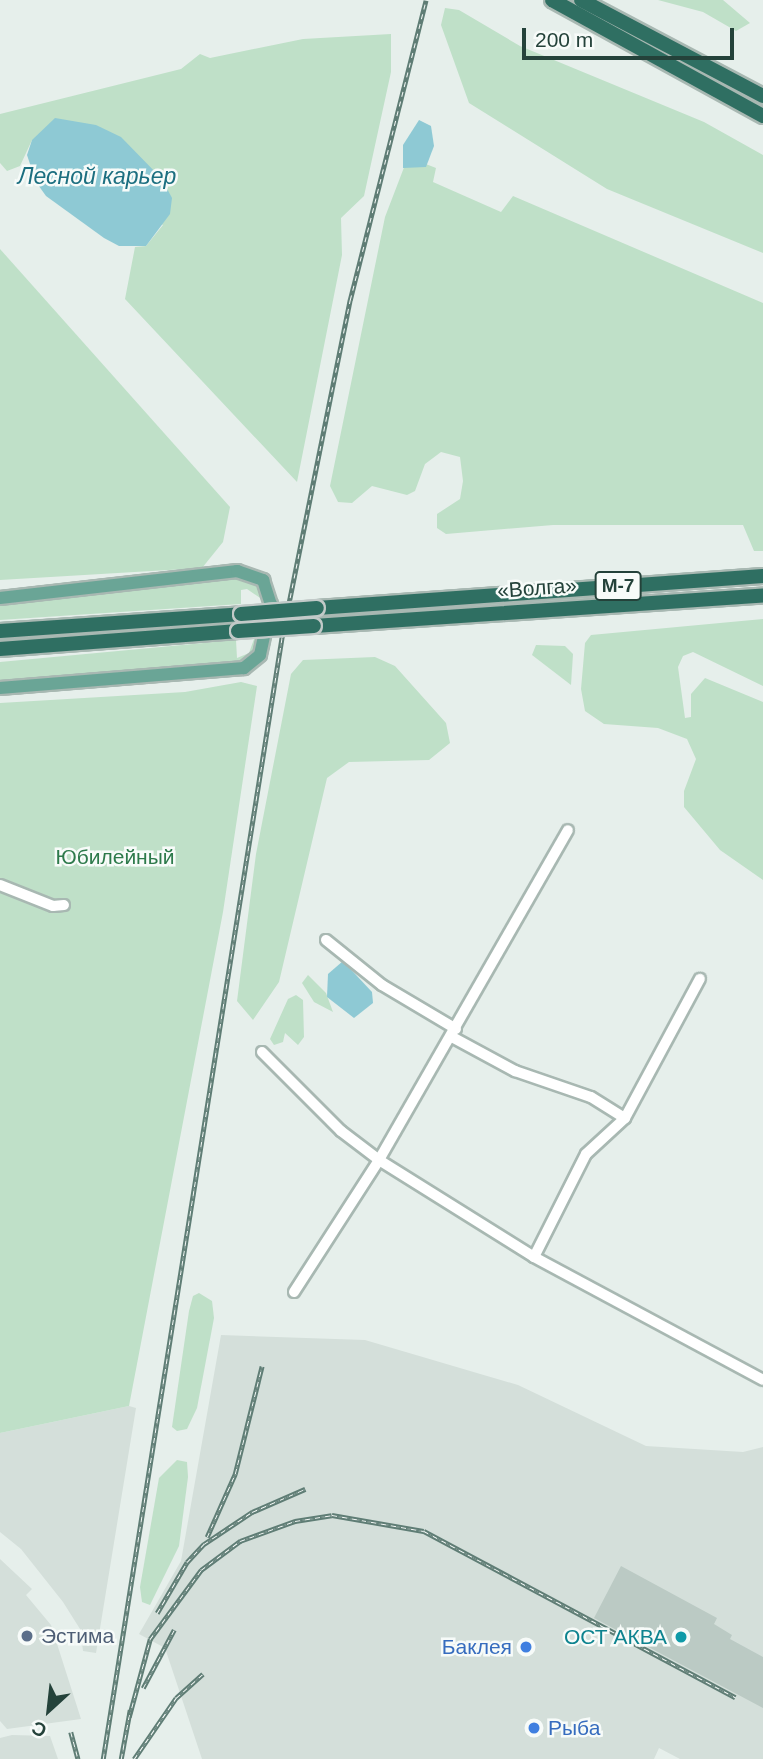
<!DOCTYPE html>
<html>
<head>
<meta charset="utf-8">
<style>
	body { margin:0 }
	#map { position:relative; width:763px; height:1759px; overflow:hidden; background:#e6efeb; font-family:Arial,sans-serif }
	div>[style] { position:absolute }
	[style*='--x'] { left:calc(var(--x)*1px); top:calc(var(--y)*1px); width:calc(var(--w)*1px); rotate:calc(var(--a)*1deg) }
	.built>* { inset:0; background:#d4dfda }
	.green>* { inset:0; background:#bfe0c8 }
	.water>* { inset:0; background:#8ec9d4 }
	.building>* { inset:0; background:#bbcac4 }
	.roads { filter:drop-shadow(2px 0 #a8b8b2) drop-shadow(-2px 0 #a8b8b2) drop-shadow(0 2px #a8b8b2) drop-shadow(0 -2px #a8b8b2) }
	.minor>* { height:10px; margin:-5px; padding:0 5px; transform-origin:5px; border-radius:5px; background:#fff }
	.major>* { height:12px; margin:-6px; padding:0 6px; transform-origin:6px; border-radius:6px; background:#6aa596 }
	.highway>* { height:14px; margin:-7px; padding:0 7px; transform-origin:7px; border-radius:7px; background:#2f6f62 }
	.rail>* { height:4.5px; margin-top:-2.25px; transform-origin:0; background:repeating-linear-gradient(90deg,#f7fbf9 0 5px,#5f7d75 0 10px); box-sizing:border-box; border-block:2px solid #5f7d75 }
	.bridges { filter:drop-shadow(2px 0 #c2cac8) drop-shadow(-2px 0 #c2cac8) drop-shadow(0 2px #c2cac8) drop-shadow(0 -2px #c2cac8) }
	.highway-bridge>* { height:14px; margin:-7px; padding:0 7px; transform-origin:7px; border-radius:7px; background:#2f6f62 }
	.dots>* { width:19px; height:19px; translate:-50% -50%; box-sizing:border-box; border:4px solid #f7fbf9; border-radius:50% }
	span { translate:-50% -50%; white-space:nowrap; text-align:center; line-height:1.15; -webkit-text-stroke:5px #f7fbf9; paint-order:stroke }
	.shield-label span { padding:2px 5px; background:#f7fbf9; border:2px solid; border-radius:5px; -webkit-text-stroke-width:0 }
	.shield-label { font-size:19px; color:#24423a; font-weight:700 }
	.street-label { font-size:21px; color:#24423a }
	.park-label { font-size:21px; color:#2d7a4b }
	.service-label { font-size:21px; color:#4e5e75 }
	.left { translate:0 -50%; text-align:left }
	.culture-label { font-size:21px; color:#0d838f }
	.right { translate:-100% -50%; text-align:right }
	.shop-label { font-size:21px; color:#366cbe }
	.water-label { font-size:23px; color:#1c6f80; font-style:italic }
	.north { position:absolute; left:14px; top:1675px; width:70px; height:70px; -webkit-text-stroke:5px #f7fbf9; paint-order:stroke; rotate:207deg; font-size:19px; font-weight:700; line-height:28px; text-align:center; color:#24423a }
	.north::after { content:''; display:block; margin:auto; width:24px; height:32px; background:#24423a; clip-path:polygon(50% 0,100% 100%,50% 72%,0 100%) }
	.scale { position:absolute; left:522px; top:28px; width:212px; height:32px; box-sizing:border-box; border:4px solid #24423a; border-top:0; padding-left:9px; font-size:21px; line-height:24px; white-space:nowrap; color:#24423a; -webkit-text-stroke:5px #f7fbf9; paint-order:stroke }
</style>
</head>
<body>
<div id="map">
	<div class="built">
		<i style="clip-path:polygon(221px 1335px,365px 1340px,518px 1385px,646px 1446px,743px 1452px,763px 1447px,763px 1759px,680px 1759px,659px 1748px,654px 1759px,202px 1759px,165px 1648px,139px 1634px,181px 1561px)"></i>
		<i style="clip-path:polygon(129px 1406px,136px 1408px,96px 1653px,83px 1651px,80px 1629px,63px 1602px,21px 1549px,0 1532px,0 1433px)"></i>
		<i style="clip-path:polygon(0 1559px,32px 1589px,26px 1595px,51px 1625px,81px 1719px,7px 1729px,0 1721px)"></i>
		<i style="clip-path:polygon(12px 1735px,50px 1736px,58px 1759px,0 1759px,0 1738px)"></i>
	</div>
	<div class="green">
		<i style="clip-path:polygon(658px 0,723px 0,750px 23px,736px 31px,703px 12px)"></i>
		<i style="clip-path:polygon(445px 8px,459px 10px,520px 46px,704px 122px,763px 155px,763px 253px,607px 189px,469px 103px,441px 25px)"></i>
		<i style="clip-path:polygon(391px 34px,391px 72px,364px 196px,341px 218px,342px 255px,297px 482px,125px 299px,135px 247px,146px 246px,163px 225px,32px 140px,20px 166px,7px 171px,0 163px,0 114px,181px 69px,200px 54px,210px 58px,303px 39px)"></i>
		<i style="clip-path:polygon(408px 157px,436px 168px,433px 182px,501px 212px,513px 196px,763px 303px,763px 551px,754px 551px,743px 525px,553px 525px,446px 534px,437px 528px,437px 514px,460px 499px,463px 481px,460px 457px,441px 452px,425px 464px,415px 491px,407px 495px,372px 486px,352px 503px,338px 502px,330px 486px,385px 217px)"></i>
		<i style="clip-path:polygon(0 249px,230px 507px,223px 542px,202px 568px,0 580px)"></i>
		<i style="clip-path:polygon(233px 577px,260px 586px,266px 602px,247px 589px,241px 590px,241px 604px,0 620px,0 605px)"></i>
		<i style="clip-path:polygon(763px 619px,763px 686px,693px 652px,683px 656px,678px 667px,685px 718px,691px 717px,691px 694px,705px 678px,763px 702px,763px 880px,720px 850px,684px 807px,684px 791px,696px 759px,687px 739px,658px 728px,604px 724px,585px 711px,581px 689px,585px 643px,591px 635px)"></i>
		<i style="clip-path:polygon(254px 639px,258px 639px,255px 648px,245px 662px,0 683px,0 662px,236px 640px,237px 658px,249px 653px)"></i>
		<i style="clip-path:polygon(536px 645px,565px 646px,573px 654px,571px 685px,532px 655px)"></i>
		<i style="clip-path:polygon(375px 657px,395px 666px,446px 723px,450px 743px,429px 760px,349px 762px,327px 778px,279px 982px,253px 1020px,237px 1001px,256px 854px,291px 674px,303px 660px)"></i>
		<i style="clip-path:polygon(241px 682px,257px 686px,223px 912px,129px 1406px,0 1433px,0 703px,185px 692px)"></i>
		<i style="clip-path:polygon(308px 975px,326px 993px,333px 1012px,314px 1002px,302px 983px)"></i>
		<i style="clip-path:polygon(296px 995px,303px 1000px,304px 1037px,298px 1045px,285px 1033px,283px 1042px,274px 1045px,270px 1039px,288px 999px)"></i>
		<i style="clip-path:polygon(199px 1293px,212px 1301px,214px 1318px,197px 1408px,187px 1429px,177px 1431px,172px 1427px,189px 1311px,193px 1296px)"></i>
		<i style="clip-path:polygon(177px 1460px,187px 1462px,188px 1477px,179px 1546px,150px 1605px,142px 1602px,140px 1587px,159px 1478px)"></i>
	</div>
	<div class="water">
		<i style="clip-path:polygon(55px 118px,96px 125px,121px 137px,162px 179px,172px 198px,170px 214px,146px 246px,119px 246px,104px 238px,46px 196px,36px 182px,27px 155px,32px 140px)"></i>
		<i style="clip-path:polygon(419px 120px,431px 126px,434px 146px,426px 167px,403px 168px,403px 145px)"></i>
		<i style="clip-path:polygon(343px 961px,372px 992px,373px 1003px,354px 1018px,327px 997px,328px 974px)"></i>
	</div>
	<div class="building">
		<i style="clip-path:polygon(621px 1566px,717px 1618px,714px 1624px,732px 1635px,730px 1639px,763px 1657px,763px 1708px,594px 1618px)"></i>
	</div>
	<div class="roads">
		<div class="minor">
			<i style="--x:0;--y:885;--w:57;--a:21.6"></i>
			<i style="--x:53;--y:906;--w:11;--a:-5"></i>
			<i style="--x:326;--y:940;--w:72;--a:38.8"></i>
			<i style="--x:382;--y:985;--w:86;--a:30.7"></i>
			<i style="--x:452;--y:1037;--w:72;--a:28.4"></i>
			<i style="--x:515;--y:1071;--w:80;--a:18.9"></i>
			<i style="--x:591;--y:1097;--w:40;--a:32"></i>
			<i style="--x:262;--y:1052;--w:112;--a:45"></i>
			<i style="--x:341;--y:1131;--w:48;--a:37.3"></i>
			<i style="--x:379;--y:1160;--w:183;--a:32"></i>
			<i style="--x:534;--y:1257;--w:260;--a:28.2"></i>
			<i style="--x:534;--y:1257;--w:115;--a:-63.2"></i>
			<i style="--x:586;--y:1154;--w:53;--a:-42.7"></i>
			<i style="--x:625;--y:1118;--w:158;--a:-61.7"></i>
			<i style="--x:294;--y:1292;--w:157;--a:-57.2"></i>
			<i style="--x:379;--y:1160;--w:380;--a:-60.2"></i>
		</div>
		<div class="major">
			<i style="--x:0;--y:598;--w:239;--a:-6.5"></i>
			<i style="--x:237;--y:571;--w:28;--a:19"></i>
			<i style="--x:263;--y:580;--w:25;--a:72"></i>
			<i style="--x:271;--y:604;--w:52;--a:102.2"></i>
			<i style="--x:260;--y:655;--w:21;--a:141"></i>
			<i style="--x:244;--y:668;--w:245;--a:175.3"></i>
		</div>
		<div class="highway">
			<i style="--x:552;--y:0;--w:241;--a:28.8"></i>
			<i style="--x:581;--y:0;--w:206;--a:27.8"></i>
			<i style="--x:317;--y:608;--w:447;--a:-4.1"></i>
			<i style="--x:314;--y:626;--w:450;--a:-3.9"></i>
			<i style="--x:0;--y:631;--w:242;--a:-4"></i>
			<i style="--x:0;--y:649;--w:239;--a:-4.3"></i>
		</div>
	</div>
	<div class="rail">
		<i style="--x:207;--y:1537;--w:69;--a:-66"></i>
		<i style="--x:235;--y:1474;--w:111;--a:-76"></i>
		<i style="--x:157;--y:1613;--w:59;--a:-59.5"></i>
		<i style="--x:187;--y:1562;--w:25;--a:-47"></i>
		<i style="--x:204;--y:1544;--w:58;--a:-33.7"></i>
		<i style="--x:252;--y:1512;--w:58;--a:-23.5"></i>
		<i style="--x:143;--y:1688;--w:66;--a:-61.9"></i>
		<i style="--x:129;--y:1717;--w:81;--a:-74.9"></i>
		<i style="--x:150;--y:1639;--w:86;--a:-53.5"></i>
		<i style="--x:201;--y:1570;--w:49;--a:-36.6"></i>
		<i style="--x:240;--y:1541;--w:59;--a:-20"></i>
		<i style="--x:295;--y:1521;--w:37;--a:-9"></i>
		<i style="--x:332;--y:1515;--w:93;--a:9.9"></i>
		<i style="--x:424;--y:1531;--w:353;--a:28.1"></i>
		<i style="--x:71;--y:1732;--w:28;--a:75"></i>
		<i style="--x:103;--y:1759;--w:1136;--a:-80.94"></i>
		<i style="--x:282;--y:637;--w:344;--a:-78.6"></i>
		<i style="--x:350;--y:300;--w:309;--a:-75.8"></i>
		<i style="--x:121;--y:1759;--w:50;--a:-79.6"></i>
		<i style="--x:134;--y:1759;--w:74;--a:-55.5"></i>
		<i style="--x:176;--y:1698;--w:36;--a:-42"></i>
	</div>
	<div class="bridges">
		<div class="highway-bridge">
			<i style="--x:241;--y:614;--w:76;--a:-4.5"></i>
			<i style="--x:238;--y:631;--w:76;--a:-3.8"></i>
		</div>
	</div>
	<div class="dots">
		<i style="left:27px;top:1636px;background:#5c6f8a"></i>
		<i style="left:681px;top:1637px;background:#0f9aa8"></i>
		<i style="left:526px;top:1647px;background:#3f7fe0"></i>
		<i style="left:534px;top:1728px;background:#3f7fe0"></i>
	</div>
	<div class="shield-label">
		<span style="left:618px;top:586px">М-7</span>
	</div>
	<div class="street-label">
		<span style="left:537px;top:588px;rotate:-4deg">«Волга»</span>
	</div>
	<div class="park-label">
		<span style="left:115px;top:857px">Юбилейный</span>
	</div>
	<div class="service-label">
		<span class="left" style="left:41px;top:1636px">Эстима</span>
	</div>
	<div class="culture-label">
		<span class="right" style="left:667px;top:1637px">ОСТ АКВА</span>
	</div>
	<div class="shop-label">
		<span class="right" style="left:512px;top:1647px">Баклея</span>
		<span class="left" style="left:548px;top:1728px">Рыба</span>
	</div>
	<div class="water-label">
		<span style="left:97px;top:176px">Лесной карьер</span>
	</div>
	<div class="north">С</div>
	<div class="scale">200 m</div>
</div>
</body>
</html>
